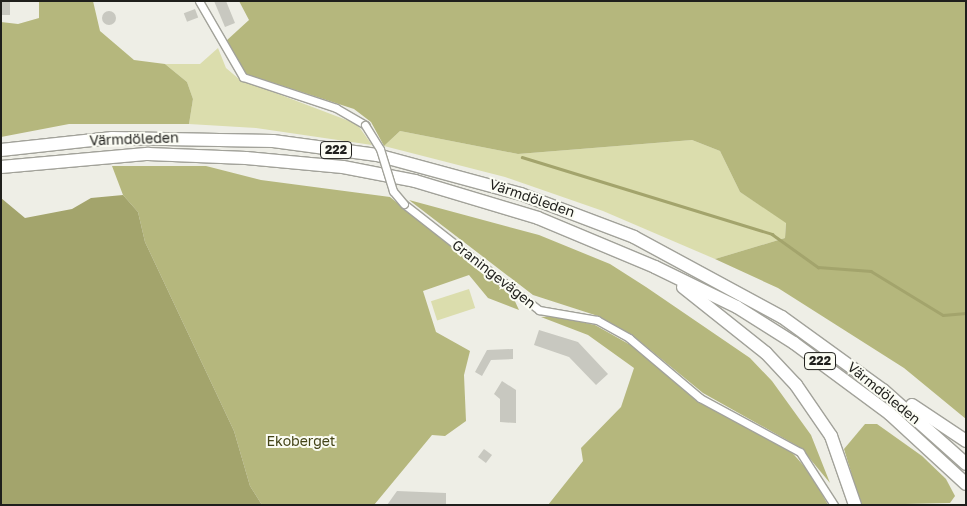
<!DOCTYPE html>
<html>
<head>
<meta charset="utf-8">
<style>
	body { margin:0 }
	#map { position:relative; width:967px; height:506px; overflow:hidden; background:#eeeee6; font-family:"Golos Text",sans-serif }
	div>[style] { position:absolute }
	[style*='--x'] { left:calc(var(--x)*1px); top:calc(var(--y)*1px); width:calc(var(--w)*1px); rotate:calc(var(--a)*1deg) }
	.green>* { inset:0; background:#dbddad; transform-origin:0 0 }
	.forest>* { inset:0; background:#b5b77d }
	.water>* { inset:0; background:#a3a46c }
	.stream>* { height:2.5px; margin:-1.25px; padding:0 1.25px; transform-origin:1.25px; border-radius:1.25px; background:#a3a46c }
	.building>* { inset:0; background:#c8c8c0; transform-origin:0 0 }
	.round { border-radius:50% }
	.roads { filter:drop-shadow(1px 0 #a2a29a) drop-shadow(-1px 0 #a2a29a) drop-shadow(0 1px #a2a29a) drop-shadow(0 -1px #a2a29a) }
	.street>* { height:7px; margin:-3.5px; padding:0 3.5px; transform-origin:3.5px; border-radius:3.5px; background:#fff }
	.highway>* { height:12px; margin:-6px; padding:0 6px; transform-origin:6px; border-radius:6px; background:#fff }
	.bridges { filter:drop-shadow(1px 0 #a2a29a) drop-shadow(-1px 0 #a2a29a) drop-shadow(0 1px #a2a29a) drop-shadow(0 -1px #a2a29a) }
	.street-bridge>* { height:7px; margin:-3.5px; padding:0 3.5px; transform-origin:3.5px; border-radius:3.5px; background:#fff }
	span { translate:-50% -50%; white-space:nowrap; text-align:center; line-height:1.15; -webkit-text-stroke:4px #fbfcf3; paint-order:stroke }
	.shield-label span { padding:1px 4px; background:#fbfcf3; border:1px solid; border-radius:4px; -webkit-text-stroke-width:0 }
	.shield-label { font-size:12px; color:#1f1f1c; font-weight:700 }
	.street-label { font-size:14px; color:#1f1f1c }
	.park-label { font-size:14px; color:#444418 }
	.frame { position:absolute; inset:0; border:2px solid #1f1f1c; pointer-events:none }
</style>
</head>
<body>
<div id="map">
	<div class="green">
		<i style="clip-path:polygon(218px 48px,226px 68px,239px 79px,357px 124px,372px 145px,256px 128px,189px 124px,193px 99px,187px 82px,165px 64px,200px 64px)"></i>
		<i style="clip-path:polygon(400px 131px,518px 154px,692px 140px,720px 151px,740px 192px,786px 222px,785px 238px,715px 259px,603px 211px,505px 177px,384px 146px)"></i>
		<i style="left:469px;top:289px;width:20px;height:40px;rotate:72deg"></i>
	</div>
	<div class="forest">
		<i style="clip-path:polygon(39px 1px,93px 1px,100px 31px,134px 60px,165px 64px,187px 82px,193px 99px,189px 124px,69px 124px,1px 137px,1px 22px,18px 24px,39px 18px)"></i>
		<i style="clip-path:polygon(239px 1px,966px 1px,966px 419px,904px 368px,778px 288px,715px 259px,785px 238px,786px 223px,740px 192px,720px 151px,692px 140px,518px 154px,400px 131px,384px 146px,371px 122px,354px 109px,246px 74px,226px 41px,249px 20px)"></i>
		<i style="clip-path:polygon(112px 166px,206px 166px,261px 180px,390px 197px,513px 297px,519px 310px,488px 298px,469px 275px,423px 291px,436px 332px,470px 351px,464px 375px,466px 421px,445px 436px,432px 435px,374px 505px,262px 505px,250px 486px,234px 431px,145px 242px,138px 212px,123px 195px)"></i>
		<i style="clip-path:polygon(409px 200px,539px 235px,610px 264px,646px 287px,750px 358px,772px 381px,811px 435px,830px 483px,801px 448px,703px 393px,632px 335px,598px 316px,533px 295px)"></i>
		<i style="clip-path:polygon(553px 316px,595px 325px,634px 347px,696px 399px,788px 448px,811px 474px,828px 505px,548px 505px,583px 461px,581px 448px,621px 407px,634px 368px,588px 335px,541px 317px)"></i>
		<i style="clip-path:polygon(865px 424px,877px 424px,922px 456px,946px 479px,955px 496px,950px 503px,861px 505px,844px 449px)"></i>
	</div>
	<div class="water">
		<i style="clip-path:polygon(123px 195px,138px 212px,145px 242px,234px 431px,250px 486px,262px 505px,1px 505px,1px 198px,25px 218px,72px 209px,91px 198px)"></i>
	</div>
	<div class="stream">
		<i style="--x:522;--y:157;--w:262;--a:17.1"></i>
		<i style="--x:772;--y:234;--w:57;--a:35.7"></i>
		<i style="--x:818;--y:267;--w:53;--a:4.3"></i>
		<i style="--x:871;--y:271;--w:84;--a:31.4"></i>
		<i style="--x:943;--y:315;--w:23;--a:-5"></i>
	</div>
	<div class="building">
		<i style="left:1px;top:1px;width:9px;height:14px"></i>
		<i style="clip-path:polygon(214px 1px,226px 1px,235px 23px,225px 27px)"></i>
		<i style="left:195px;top:9px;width:9px;height:12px;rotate:69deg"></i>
		<i class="round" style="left:102px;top:11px;width:14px;height:14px"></i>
		<i style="clip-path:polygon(539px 330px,578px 342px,608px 374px,596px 385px,569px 357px,534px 345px)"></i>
		<i style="clip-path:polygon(513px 349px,513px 359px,491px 360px,482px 376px,475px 372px,487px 350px)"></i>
		<i style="clip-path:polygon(502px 381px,516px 390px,516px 423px,500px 422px,500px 399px,494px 394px)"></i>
		<i style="left:484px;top:449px;width:10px;height:10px;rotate:37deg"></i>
		<i style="clip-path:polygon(397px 491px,446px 493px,446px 505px,387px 505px)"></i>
	</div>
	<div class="roads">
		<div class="street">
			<i style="--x:199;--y:1;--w:88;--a:59.9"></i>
			<i style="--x:243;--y:77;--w:98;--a:18.4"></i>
			<i style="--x:336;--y:108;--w:34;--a:30"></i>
			<i style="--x:404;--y:204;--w:172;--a:38.1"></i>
			<i style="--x:539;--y:310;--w:59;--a:9.8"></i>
			<i style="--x:597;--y:320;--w:37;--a:29"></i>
			<i style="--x:629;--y:338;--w:93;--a:40.2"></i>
			<i style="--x:700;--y:398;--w:114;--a:28.4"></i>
			<i style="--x:800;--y:452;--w:63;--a:57.3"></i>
		</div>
		<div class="highway">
			<i style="--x:1;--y:150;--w:112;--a:-6.2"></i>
			<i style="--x:112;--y:138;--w:161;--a:1.1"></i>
			<i style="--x:273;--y:141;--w:105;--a:7.7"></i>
			<i style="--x:377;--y:155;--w:149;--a:15.2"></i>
			<i style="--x:521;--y:194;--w:121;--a:20.8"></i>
			<i style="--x:634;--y:237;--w:168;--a:28.4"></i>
			<i style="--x:782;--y:317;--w:125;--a:35.9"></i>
			<i style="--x:883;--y:390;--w:111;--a:41.7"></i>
			<i style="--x:1;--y:167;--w:148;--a:-5.1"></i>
			<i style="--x:148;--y:154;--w:98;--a:2.3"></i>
			<i style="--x:246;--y:158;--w:97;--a:5.3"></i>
			<i style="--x:343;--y:167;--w:73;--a:11"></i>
			<i style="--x:415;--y:181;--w:128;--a:16.7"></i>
			<i style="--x:538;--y:218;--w:127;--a:22.7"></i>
			<i style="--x:655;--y:267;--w:91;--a:26"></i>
			<i style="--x:737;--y:307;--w:67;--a:32.3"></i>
			<i style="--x:794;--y:343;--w:119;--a:36.5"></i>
			<i style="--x:890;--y:414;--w:103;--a:42.6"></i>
			<i style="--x:683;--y:287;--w:106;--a:38.5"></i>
			<i style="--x:766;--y:353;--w:44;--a:46.8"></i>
			<i style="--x:796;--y:385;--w:62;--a:55.5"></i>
			<i style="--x:831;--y:436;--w:73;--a:70.8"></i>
			<i style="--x:912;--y:405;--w:65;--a:33.7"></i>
		</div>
	</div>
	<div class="bridges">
		<div class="street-bridge">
			<i style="--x:365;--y:125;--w:28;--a:58"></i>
			<i style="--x:380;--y:149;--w:44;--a:72.8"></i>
			<i style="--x:393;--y:191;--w:17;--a:50"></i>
		</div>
	</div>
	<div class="shield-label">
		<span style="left:336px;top:150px">222</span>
		<span style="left:820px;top:361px">222</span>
	</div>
	<div class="street-label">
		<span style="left:134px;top:139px;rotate:-2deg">Värmdöleden</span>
		<span style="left:532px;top:198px;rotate:19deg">Värmdöleden</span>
		<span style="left:494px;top:274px;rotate:38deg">Graningevägen</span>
		<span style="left:884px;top:393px;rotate:39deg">Värmdöleden</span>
	</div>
	<div class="park-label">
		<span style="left:301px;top:441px">Ekoberget</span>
	</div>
	<div class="frame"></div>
</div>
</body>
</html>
